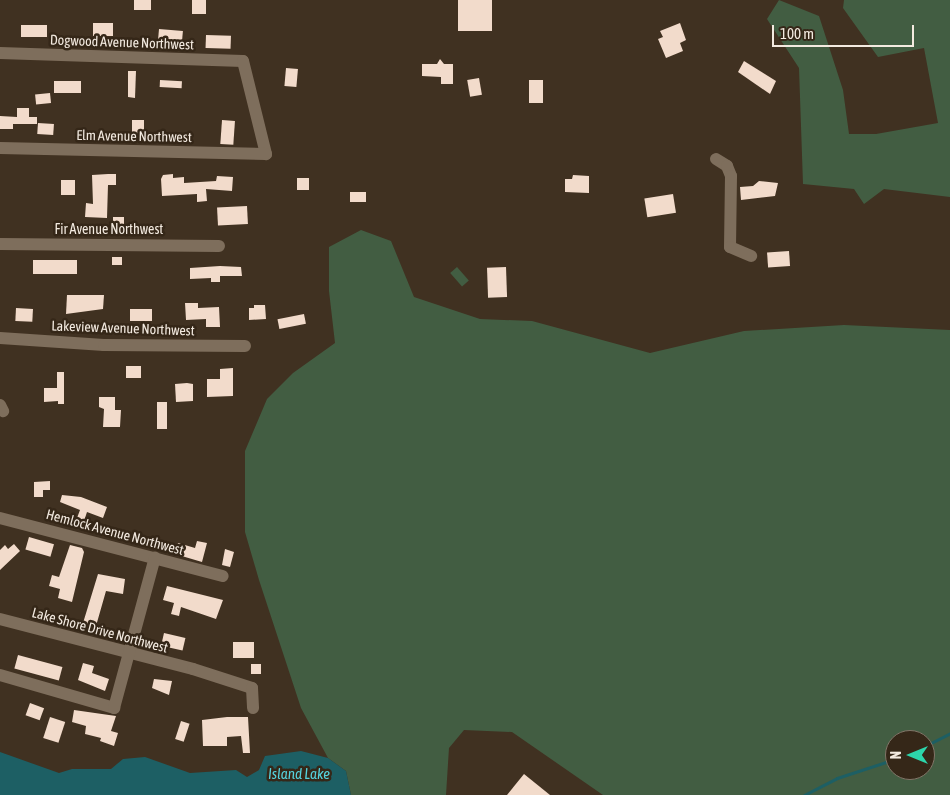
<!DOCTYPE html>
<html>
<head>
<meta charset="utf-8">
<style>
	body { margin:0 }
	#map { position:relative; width:950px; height:795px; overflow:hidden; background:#403121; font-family:"Asap Condensed",sans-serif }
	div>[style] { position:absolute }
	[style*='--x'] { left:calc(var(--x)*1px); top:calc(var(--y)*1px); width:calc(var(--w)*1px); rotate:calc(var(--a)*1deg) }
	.green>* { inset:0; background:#425d42; transform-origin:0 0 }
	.water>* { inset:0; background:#1d5f64 }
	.stream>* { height:3px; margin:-1.5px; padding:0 1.5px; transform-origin:1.5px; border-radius:1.5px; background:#1d5f64 }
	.building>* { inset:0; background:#f2dbcb; transform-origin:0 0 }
	.minor>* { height:12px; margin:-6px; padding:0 6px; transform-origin:6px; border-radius:6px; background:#7e6e5c }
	span { translate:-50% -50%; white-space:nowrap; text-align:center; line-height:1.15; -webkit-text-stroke:5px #352718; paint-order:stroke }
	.street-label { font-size:14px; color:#f3eae0 }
	.water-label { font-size:15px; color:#55d3de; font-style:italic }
	.north { position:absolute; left:885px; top:730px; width:50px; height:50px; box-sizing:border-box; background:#352718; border:1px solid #817568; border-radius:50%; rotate:270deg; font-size:14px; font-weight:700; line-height:20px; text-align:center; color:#f3eae0 }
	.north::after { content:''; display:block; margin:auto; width:18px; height:22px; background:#2dd5ab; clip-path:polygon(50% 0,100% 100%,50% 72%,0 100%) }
	.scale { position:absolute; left:772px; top:25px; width:142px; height:22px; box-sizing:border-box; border:2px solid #f3eae0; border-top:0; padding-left:6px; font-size:15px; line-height:18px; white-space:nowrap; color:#f3eae0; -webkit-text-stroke:4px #352718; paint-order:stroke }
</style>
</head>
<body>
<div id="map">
	<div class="green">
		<i style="clip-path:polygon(779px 0,819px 16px,843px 90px,849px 134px,876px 134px,938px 123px,924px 48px,878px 57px,843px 8px,844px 0,950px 0,950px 197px,884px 189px,864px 204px,854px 189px,803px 184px,799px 68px,767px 19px)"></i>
		<i style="clip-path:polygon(evenodd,361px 230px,391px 241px,414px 297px,480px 319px,532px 321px,650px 353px,744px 331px,844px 325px,950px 330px,950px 795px,603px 795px,512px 732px,464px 730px,449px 748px,446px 795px,351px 795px,346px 771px,328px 758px,301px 708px,259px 580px,245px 532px,245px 451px,267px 399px,293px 373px,335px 343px,329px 291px,329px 247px,361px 230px,895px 740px,925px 740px,925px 770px,895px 770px,895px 740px)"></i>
		<i style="left:457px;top:267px;width:18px;height:9px;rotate:49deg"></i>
	</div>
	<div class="water">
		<i style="clip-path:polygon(301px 751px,328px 758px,346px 771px,351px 795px,0 795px,0 752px,59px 773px,72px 769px,111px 769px,123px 759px,145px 757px,190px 773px,236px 770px,247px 777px,259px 770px,265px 756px)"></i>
	</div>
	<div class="stream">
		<i style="--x:925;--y:746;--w:28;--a:-27"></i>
		<i style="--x:804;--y:795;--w:37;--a:-27"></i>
		<i style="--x:837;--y:778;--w:61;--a:-18.1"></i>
	</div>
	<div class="building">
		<i style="left:134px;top:0;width:17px;height:10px"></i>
		<i style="left:206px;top:0;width:14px;height:14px;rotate:90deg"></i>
		<i style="left:458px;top:0;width:34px;height:31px"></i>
		<i style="left:93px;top:23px;width:20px;height:13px"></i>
		<i style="clip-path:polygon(680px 23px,686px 40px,680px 43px,683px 51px,666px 58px,658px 39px,663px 37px,660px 31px)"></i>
		<i style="left:21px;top:25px;width:26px;height:12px"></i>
		<i style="left:159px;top:29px;width:24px;height:13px;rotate:5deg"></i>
		<i style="left:206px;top:35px;width:25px;height:13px;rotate:2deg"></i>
		<i style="clip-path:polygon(440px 59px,444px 64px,453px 64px,453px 84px,441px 84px,441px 77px,422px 76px,422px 64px,437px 64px)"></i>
		<i style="clip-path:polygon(744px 61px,776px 81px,770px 94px,738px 72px)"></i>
		<i style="left:286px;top:68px;width:12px;height:18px;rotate:5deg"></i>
		<i style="clip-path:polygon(128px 71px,136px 71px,135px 98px,128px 97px)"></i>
		<i style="left:479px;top:78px;width:17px;height:12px;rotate:80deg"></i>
		<i style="left:160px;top:80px;width:22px;height:7px;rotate:3deg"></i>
		<i style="left:529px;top:80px;width:14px;height:23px"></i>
		<i style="left:54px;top:81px;width:27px;height:12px"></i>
		<i style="left:50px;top:93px;width:10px;height:15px;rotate:84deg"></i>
		<i style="clip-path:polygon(17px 108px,29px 108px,29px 117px,37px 117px,37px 124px,13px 124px,13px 129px,0 129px,0 116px,17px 117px)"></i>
		<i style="left:132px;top:120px;width:12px;height:19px"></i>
		<i style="left:222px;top:120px;width:13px;height:24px;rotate:4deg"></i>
		<i style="left:38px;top:123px;width:16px;height:11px;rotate:4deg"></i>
		<i style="clip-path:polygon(108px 174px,116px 174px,116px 185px,108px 185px,107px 218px,85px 217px,86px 203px,93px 204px,92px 175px)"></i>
		<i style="clip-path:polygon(173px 174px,173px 178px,184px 177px,184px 183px,216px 181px,217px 176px,233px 177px,232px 191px,206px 189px,207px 201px,197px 202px,197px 194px,162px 196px,161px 179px,163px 175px)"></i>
		<i style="clip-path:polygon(573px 175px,589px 176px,589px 193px,565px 192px,565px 179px,572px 179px)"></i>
		<i style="left:309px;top:178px;width:12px;height:12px;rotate:90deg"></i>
		<i style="left:61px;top:180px;width:14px;height:15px"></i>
		<i style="clip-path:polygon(759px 181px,778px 183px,775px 196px,741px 200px,740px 187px,753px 186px)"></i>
		<i style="left:350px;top:192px;width:16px;height:10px"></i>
		<i style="left:673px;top:194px;width:19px;height:29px;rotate:81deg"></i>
		<i style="left:247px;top:206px;width:18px;height:30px;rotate:87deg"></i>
		<i style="left:113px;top:217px;width:11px;height:14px"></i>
		<i style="left:789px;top:251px;width:15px;height:22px;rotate:86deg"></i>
		<i style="left:112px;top:257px;width:10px;height:8px"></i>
		<i style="left:77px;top:260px;width:14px;height:44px;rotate:90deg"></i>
		<i style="clip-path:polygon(220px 266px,241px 267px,242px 276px,220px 276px,220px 282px,211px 282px,211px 278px,190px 279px,190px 268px)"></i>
		<i style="left:506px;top:267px;width:30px;height:19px;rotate:88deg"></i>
		<i style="clip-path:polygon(67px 295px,104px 295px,103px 309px,66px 314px)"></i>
		<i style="clip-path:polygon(185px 303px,198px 303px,198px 308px,219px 307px,220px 327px,206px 327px,206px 319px,186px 320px)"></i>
		<i style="clip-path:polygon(254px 305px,265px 305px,266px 319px,249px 320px,249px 308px,254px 308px)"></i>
		<i style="left:16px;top:308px;width:17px;height:13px;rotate:3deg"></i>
		<i style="left:130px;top:309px;width:22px;height:12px"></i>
		<i style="left:304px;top:314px;width:10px;height:27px;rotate:79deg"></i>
		<i style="left:126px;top:366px;width:15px;height:12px"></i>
		<i style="clip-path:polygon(233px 368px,233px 396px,207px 397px,207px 379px,220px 379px,220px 369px)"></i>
		<i style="clip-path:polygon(57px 372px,64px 372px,64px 404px,58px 404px,58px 401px,44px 402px,44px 388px,57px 388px)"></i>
		<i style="clip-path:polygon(187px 383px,193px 384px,193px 401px,176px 402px,175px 384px)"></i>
		<i style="clip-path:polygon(99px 397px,115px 397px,115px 410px,121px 410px,120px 427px,103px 427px,104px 409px,99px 407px)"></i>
		<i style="left:157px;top:402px;width:10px;height:27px"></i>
		<i style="clip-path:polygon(50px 481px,50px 490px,43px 490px,43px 497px,34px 497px,34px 482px)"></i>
		<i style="clip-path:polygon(62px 495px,81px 497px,107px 507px,103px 518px,87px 512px,84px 521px,77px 518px,80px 510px,60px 502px)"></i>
		<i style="left:29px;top:537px;width:26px;height:13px;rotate:16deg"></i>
		<i style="clip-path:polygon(197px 541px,207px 543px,202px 562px,175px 554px,178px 543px,195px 548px)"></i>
		<i style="clip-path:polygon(14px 544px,20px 551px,0 570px,0 550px,5px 545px,8px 549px)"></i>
		<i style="clip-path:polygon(70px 545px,82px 548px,84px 552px,72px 602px,58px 598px,60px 589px,49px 586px,52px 575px,59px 577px)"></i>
		<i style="clip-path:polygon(225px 549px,234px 552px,230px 567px,222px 565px)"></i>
		<i style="clip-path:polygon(98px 574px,125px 579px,123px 594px,106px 591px,96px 626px,83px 623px)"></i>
		<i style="clip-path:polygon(167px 586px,223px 600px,216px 619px,181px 607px,179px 616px,171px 614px,174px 603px,163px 600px)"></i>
		<i style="left:164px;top:633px;width:22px;height:13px;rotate:13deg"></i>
		<i style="left:233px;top:642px;width:21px;height:16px"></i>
		<i style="left:18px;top:655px;width:46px;height:14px;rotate:15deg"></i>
		<i style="clip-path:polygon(83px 663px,94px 666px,92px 673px,109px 679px,105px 691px,78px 680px)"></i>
		<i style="left:251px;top:664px;width:10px;height:10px"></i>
		<i style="clip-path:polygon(154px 679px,172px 681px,169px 695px,152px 688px)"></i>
		<i style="left:30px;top:703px;width:15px;height:13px;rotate:20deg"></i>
		<i style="clip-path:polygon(74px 710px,116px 716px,111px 731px,118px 733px,114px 746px,100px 741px,101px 738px,85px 734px,86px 726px,72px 722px)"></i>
		<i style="left:50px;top:717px;width:16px;height:22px;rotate:18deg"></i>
		<i style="clip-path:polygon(227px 717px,248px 717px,250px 753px,243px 753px,241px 736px,227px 737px,227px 746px,203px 746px,202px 720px)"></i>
		<i style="left:181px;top:721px;width:9px;height:19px;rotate:18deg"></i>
		<i style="clip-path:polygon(524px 774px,550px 795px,507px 795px)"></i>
	</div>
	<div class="minor">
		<i style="--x:0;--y:53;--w:243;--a:1.9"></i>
		<i style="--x:243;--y:61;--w:96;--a:76.1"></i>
		<i style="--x:266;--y:154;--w:266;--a:-178.7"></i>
		<i style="--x:716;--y:159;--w:13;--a:32"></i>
		<i style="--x:727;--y:166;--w:11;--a:68"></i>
		<i style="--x:731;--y:176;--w:71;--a:90.8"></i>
		<i style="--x:730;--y:247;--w:23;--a:23"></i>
		<i style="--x:0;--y:244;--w:219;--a:0.5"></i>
		<i style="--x:0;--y:338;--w:104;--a:3.9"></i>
		<i style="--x:104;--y:345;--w:141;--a:0.4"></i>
		<i style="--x:0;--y:405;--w:7;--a:63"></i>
		<i style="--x:0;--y:518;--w:230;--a:14.6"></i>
		<i style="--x:0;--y:619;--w:199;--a:14.5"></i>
		<i style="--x:193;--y:669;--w:62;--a:17.9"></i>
		<i style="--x:252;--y:688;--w:20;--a:87"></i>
		<i style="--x:0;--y:675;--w:119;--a:16.1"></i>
		<i style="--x:114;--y:708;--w:156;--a:-74.8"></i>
	</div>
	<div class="street-label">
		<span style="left:122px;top:42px;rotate:2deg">Dogwood Avenue Northwest</span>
		<span style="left:134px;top:136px;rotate:1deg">Elm Avenue Northwest</span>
		<span style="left:109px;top:229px">Fir Avenue Northwest</span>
		<span style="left:123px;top:328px;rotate:2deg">Lakeview Avenue Northwest</span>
		<span style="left:115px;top:532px;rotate:15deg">Hemlock Avenue Northwest</span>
		<span style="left:100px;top:630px;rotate:15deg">Lake Shore Drive Northwest</span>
	</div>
	<div class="water-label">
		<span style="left:299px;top:774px">Island Lake</span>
	</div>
	<div class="north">N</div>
	<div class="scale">100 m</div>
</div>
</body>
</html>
